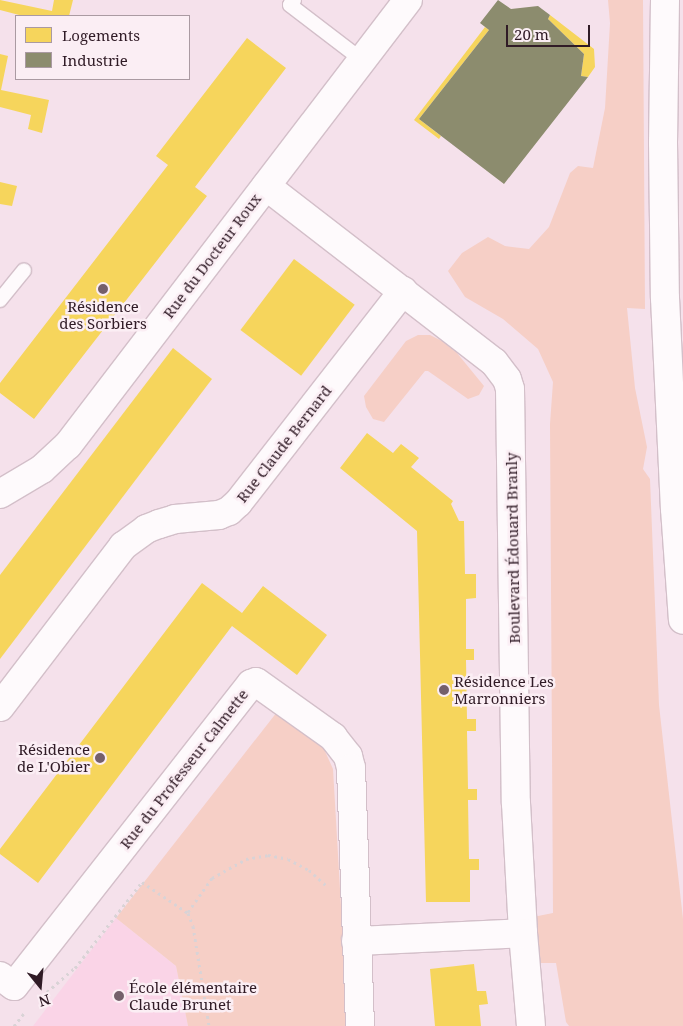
<!DOCTYPE html>
<html>
<head>
<meta charset="utf-8">
<style>
	body { margin:0 }
	#map { position:relative; width:683px; height:1026px; overflow:hidden; background:#f5e1eb; font-family:"Noto Serif",serif }
	div>[style] { position:absolute }
	[style*='--x'] { left:calc(var(--x)*1px); top:calc(var(--y)*1px); width:calc(var(--w)*1px); rotate:calc(var(--a)*1deg) }
	.built>* { inset:0; background:#fad4e7 }
	.green>* { inset:0; background:#f6cfc6 }
	.homes>* { inset:0; background:#f6d55c; transform-origin:0 0 }
	.industry>* { inset:0; background:#8c8c6e }
	.path>* { height:3px; margin-top:-1.5px; transform-origin:0; background:repeating-linear-gradient(90deg,#d9d3d6 0 2.5px,transparent 0 6.5px) }
	.roads { filter:drop-shadow(1px 0 #d3bfc9) drop-shadow(-1px 0 #d3bfc9) drop-shadow(0 1px #d3bfc9) drop-shadow(0 -1px #d3bfc9) }
	.lane>* { height:14px; margin:-7px; padding:0 7px; transform-origin:7px; border-radius:7px; background:#fefafc }
	.street>* { height:28px; margin:-14px; padding:0 14px; transform-origin:14px; border-radius:14px; background:#fefafc }
	.primary>* { height:28px; margin:-14px; padding:0 14px; transform-origin:14px; border-radius:14px; background:#fefafc }
	.dots>* { width:14px; height:14px; translate:-50% -50%; box-sizing:border-box; border:2px solid #fbeef4; border-radius:50% }
	span { translate:-50% -50%; white-space:nowrap; text-align:center; line-height:1.15; -webkit-text-stroke:5px #fbeef4; paint-order:stroke }
	.street-label { font-size:15px; color:#301b26 }
	.poi-label { font-size:15px; color:#301b26 }
	.left { translate:0 -50%; text-align:left }
	.right { translate:-100% -50%; text-align:right }
	.legend { position:absolute; left:15px; top:15px; width:175px; height:65px; box-sizing:border-box; background:#fbeef4; border:1px solid #aa9aa2; margin:0; padding:6px 9px; list-style:none; font-size:15px; color:#301b26 }
	.legend li { display:flex; align-items:center; gap:10px; height:25px }
	.legend b { width:25px; border:1px solid #aa9aa2 }
	.north { position:absolute; left:15px; top:961px; width:50px; height:50px; -webkit-text-stroke:4px #fbeef4; paint-order:stroke; rotate:163deg; font-size:14px; font-weight:700; line-height:20px; text-align:center; color:#301b26 }
	.north::after { content:''; display:block; margin:auto; width:18px; height:22px; background:#301b26; clip-path:polygon(50% 0,100% 100%,50% 72%,0 100%) }
	.scale { position:absolute; left:506px; top:25px; width:84px; height:22px; box-sizing:border-box; border:2px solid #301b26; border-top:0; padding-left:6px; font-size:15px; line-height:18px; white-space:nowrap; color:#301b26; -webkit-text-stroke:4px #fbeef4; paint-order:stroke }
</style>
</head>
<body>
<div id="map">
	<div class="built">
		<i style="clip-path:polygon(116px 918px,176px 966px,188px 1026px,33px 1026px)"></i>
	</div>
	<div class="green">
		<i style="clip-path:polygon(608px 0,643px 0,645px 309px,627px 308px,635px 388px,647px 447px,643px 469px,650px 479px,659px 705px,683px 919px,683px 1026px,569px 1026px,566px 1022px,556px 963px,537px 963px,533px 917px,553px 913px,550px 424px,553px 382px,538px 349px,503px 319px,465px 297px,448px 271px,462px 253px,488px 237px,505px 246px,529px 249px,549px 227px,570px 173px,578px 166px,593px 168px,605px 108px,610px 23px)"></i>
		<i style="clip-path:polygon(418px 335px,430px 335px,442px 341px,457px 353px,484px 386px,479px 395px,468px 399px,428px 371px,425px 371px,384px 422px,373px 419px,366px 407px,364px 396px,406px 341px)"></i>
		<i style="clip-path:polygon(277px 712px,324px 749px,333px 769px,348px 1026px,188px 1026px,176px 966px,116px 918px)"></i>
	</div>
	<div class="homes">
		<i style="clip-path:polygon(0 0,52px 11px,54px 0,73px 0,69px 16px,23px 16px,0 10px)"></i>
		<i style="clip-path:polygon(550px 15px,594px 49px,595px 67px,588px 77px,581px 76px,584px 54px,548px 19px)"></i>
		<i style="clip-path:polygon(485px 27px,489px 30px,419px 119px,441px 136px,439px 139px,414px 120px)"></i>
		<i style="clip-path:polygon(247px 38px,286px 68px,195px 187px,207px 196px,34px 419px,0 393px,0 383px,168px 165px,156px 156px)"></i>
		<i style="clip-path:polygon(0 54px,8px 56px,1px 90px,49px 100px,42px 133px,28px 129px,31px 115px,0 107px)"></i>
		<i style="clip-path:polygon(0 182px,17px 186px,12px 206px,0 204px)"></i>
		<i style="left:294px;top:259px;width:76px;height:89px;rotate:37deg"></i>
		<i style="clip-path:polygon(173px 348px,212px 379px,0 659px,0 575px)"></i>
		<i style="clip-path:polygon(367px 433px,393px 453px,401px 444px,419px 458px,411px 467px,453px 501px,451px 504px,459px 521px,464px 521px,465px 574px,476px 574px,476px 598px,466px 599px,466px 649px,474px 649px,474px 660px,466px 660px,467px 719px,476px 719px,476px 731px,467px 731px,468px 789px,477px 789px,477px 800px,468px 800px,469px 859px,479px 859px,479px 870px,470px 870px,470px 902px,426px 902px,417px 531px,340px 468px)"></i>
		<i style="clip-path:polygon(202px 583px,242px 613px,263px 586px,327px 635px,297px 675px,232px 626px,38px 883px,0 854px,0 849px)"></i>
		<i style="clip-path:polygon(474px 964px,477px 991px,486px 991px,488px 1004px,479px 1005px,481px 1026px,435px 1026px,430px 969px)"></i>
	</div>
	<div class="industry">
		<i style="clip-path:polygon(498px 0,511px 9px,538px 6px,550px 15px,548px 19px,584px 54px,581px 76px,588px 77px,504px 184px,419px 119px,489px 30px,480px 23px)"></i>
	</div>
	<div class="path">
		<i style="--x:188;--y:912;--w:42;--a:-54.8"></i>
		<i style="--x:212;--y:878;--w:39;--a:-29"></i>
		<i style="--x:246;--y:859;--w:22;--a:-10"></i>
		<i style="--x:268;--y:855;--w:20;--a:11"></i>
		<i style="--x:288;--y:859;--w:24;--a:28"></i>
		<i style="--x:309;--y:870;--w:24;--a:42"></i>
		<i style="--x:47;--y:992;--w:37;--a:-41"></i>
		<i style="--x:75;--y:968;--w:109;--a:-52.1"></i>
		<i style="--x:142;--y:882;--w:55;--a:34"></i>
		<i style="--x:188;--y:913;--w:14;--a:69"></i>
		<i style="--x:193;--y:926;--w:101;--a:80.9"></i>
		<i style="--x:14;--y:1026;--w:16;--a:-52"></i>
	</div>
	<div class="roads">
		<div class="lane">
			<i style="--x:294;--y:0;--w:6;--a:129"></i>
			<i style="--x:290;--y:5;--w:91;--a:37.4"></i>
			<i style="--x:0;--y:300;--w:38;--a:-51"></i>
		</div>
		<div class="street">
			<i style="--x:266;--y:186;--w:288;--a:37.7"></i>
			<i style="--x:494;--y:362;--w:21;--a:53"></i>
			<i style="--x:507;--y:379;--w:10;--a:73"></i>
			<i style="--x:510;--y:389;--w:414;--a:89.2"></i>
			<i style="--x:516;--y:803;--w:130;--a:86.9"></i>
			<i style="--x:523;--y:933;--w:93;--a:85.1"></i>
			<i style="--x:0;--y:494;--w:49;--a:-30.8"></i>
			<i style="--x:42;--y:469;--w:35;--a:-43"></i>
			<i style="--x:68;--y:445;--w:560;--a:-52.62"></i>
			<i style="--x:0;--y:707;--w:203;--a:-52.6"></i>
			<i style="--x:123;--y:546;--w:29;--a:-36"></i>
			<i style="--x:146;--y:529;--w:14;--a:-21"></i>
			<i style="--x:159;--y:524;--w:17;--a:-17"></i>
			<i style="--x:175;--y:519;--w:44;--a:-5.2"></i>
			<i style="--x:219;--y:515;--w:11;--a:-22"></i>
			<i style="--x:229;--y:511;--w:12;--a:-42"></i>
			<i style="--x:238;--y:503;--w:269;--a:-52.1"></i>
			<i style="--x:356;--y:941;--w:167;--a:-2.7"></i>
			<i style="--x:0;--y:976;--w:17;--a:36"></i>
			<i style="--x:14;--y:986;--w:384;--a:-51.9"></i>
			<i style="--x:251;--y:684;--w:5;--a:-22"></i>
			<i style="--x:256;--y:682;--w:95;--a:35.5"></i>
			<i style="--x:333;--y:737;--w:24;--a:52"></i>
			<i style="--x:348;--y:756;--w:12;--a:76"></i>
			<i style="--x:351;--y:768;--w:258;--a:88"></i>
		</div>
		<div class="primary">
			<i style="--x:665;--y:0;--w:142;--a:90.8"></i>
			<i style="--x:663;--y:142;--w:156;--a:89.3"></i>
			<i style="--x:665;--y:298;--w:211;--a:87.3"></i>
			<i style="--x:675;--y:509;--w:111;--a:85.9"></i>
		</div>
	</div>
	<div class="dots">
		<i style="left:103px;top:289px;background:#75606b"></i>
		<i style="left:444px;top:690px;background:#75606b"></i>
		<i style="left:100px;top:758px;background:#75606b"></i>
		<i style="left:119px;top:996px;background:#75606b"></i>
	</div>
	<div class="street-label">
		<span style="left:212px;top:256px;rotate:-53deg">Rue du Docteur Roux</span>
		<span style="left:284px;top:444px;rotate:-52deg">Rue Claude Bernard</span>
		<span style="left:513px;top:548px;rotate:-91deg">Boulevard Édouard Branly</span>
		<span style="left:184px;top:769px;rotate:-52deg">Rue du Professeur Calmette</span>
	</div>
	<div class="poi-label">
		<span style="left:103px;top:315px">Résidence<br>des Sorbiers</span>
		<span class="left" style="left:454px;top:690px">Résidence Les<br>Marronniers</span>
		<span class="right" style="left:90px;top:758px">Résidence<br>de L'Obier</span>
		<span class="left" style="left:129px;top:996px">École élémentaire<br>Claude Brunet</span>
	</div>
	<ul class="legend">
	<li><b style="height:14px;background:#f6d55c"></b>Logements</li>
	<li><b style="height:14px;background:#8c8c6e"></b>Industrie</li>
	</ul>
	<div class="north">N</div>
	<div class="scale">20 m</div>
</div>
</body>
</html>
